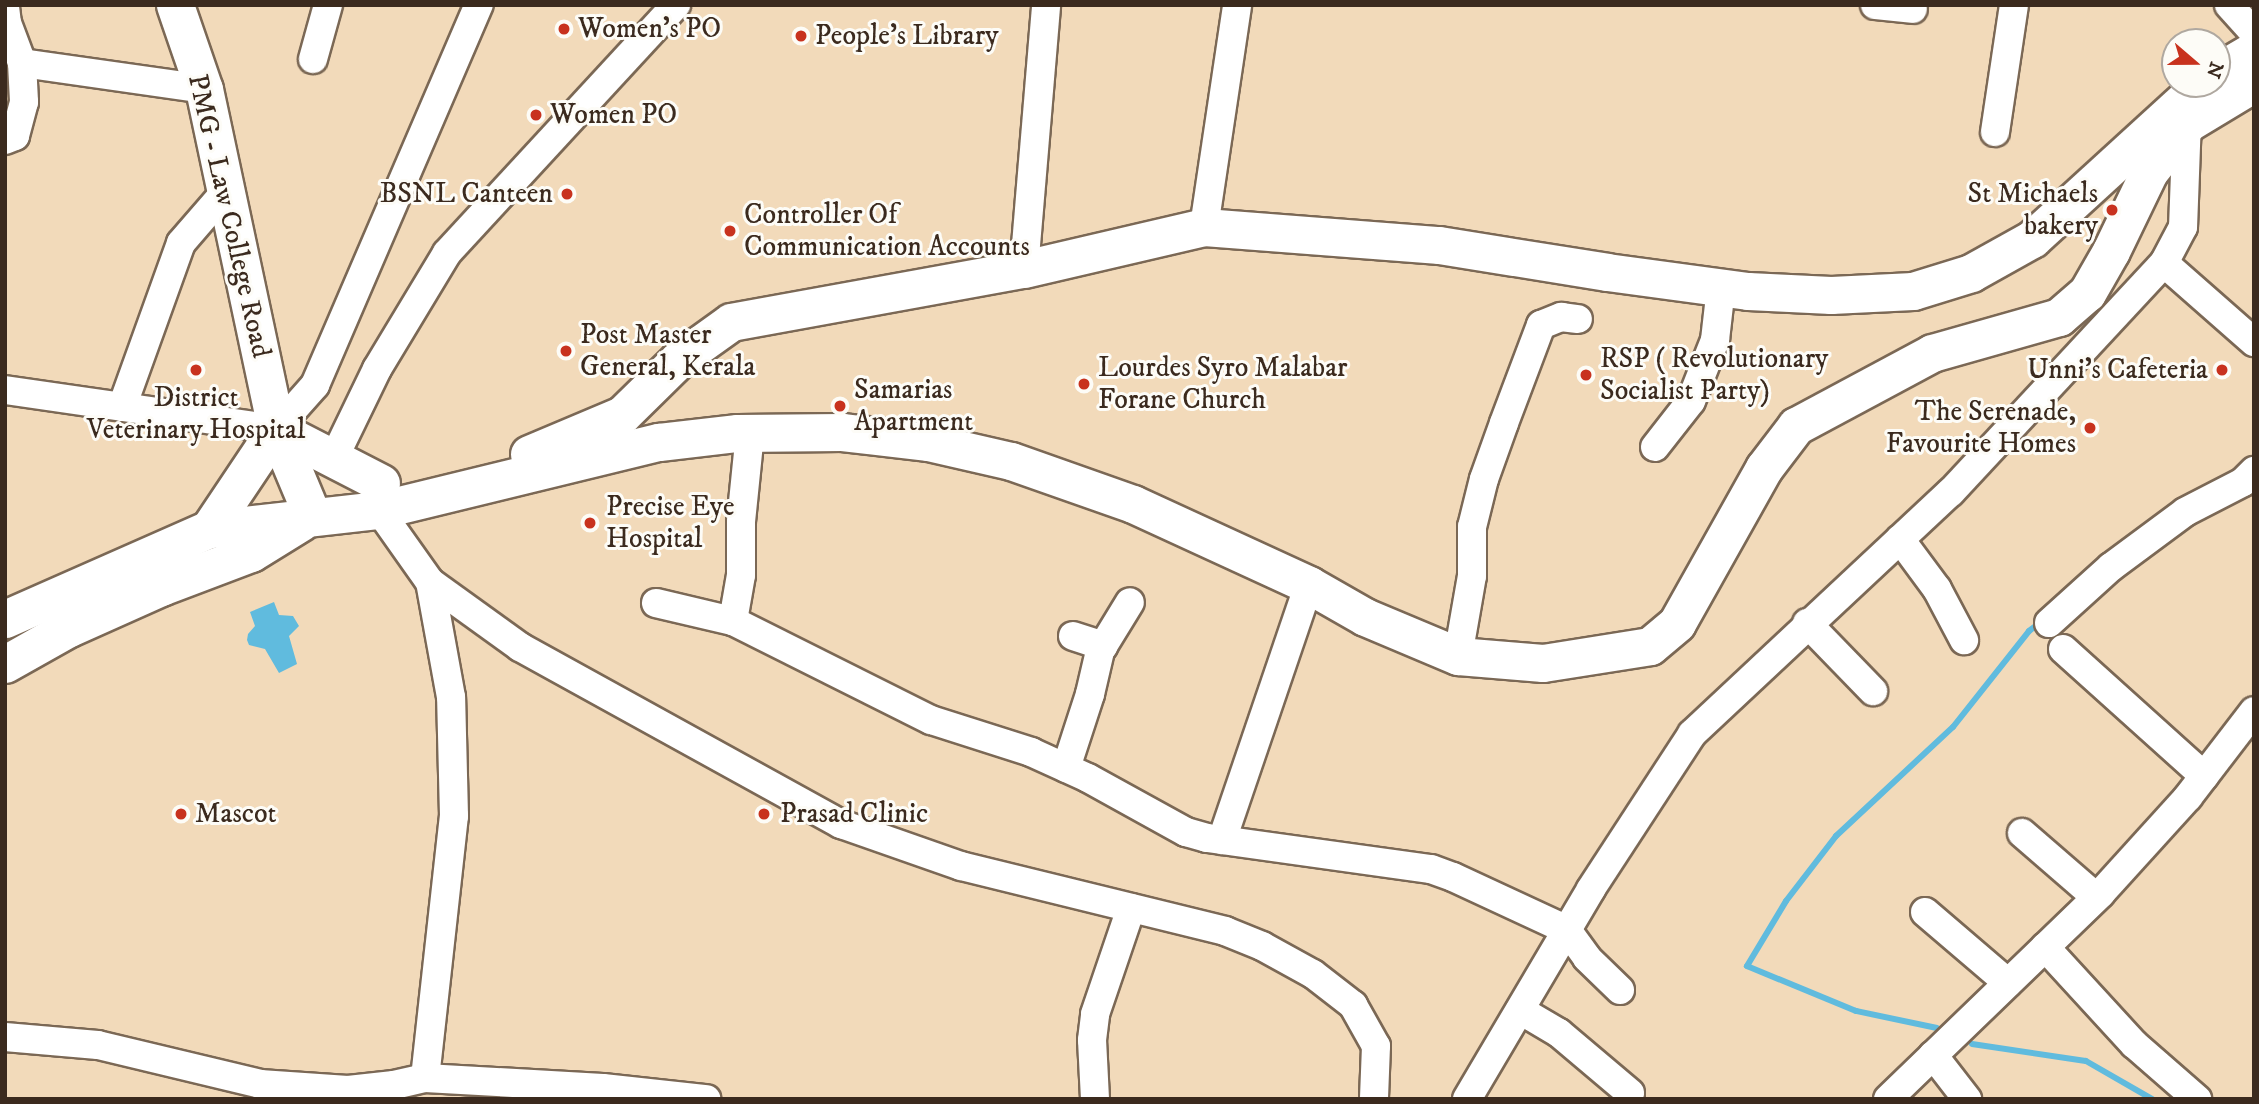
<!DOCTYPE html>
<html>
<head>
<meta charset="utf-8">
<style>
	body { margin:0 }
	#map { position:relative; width:2259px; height:1104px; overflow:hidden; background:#f2daba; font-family:"IM FELL DW Pica",serif }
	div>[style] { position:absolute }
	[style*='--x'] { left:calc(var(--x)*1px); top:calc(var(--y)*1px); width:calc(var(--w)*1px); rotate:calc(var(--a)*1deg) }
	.water>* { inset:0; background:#60bbde }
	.stream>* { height:6px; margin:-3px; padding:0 3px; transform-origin:3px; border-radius:3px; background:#60bbde }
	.roads { filter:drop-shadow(2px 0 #7b6855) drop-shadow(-2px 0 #7b6855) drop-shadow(0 2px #7b6855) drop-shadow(0 -2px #7b6855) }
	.minor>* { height:28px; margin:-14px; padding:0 14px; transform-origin:14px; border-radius:14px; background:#fff }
	.major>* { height:37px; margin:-18.5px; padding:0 18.5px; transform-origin:18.5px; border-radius:18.5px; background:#fff }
	.dots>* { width:19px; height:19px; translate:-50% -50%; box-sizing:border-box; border:4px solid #fdfcf7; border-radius:50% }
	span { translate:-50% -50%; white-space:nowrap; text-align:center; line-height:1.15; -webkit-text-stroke:6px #fdfcf7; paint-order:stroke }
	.poi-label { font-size:28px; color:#3b2a1e }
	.left { translate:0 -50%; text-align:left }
	.right { translate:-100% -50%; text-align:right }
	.street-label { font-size:28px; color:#3b2a1e }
	.frame { position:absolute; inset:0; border:7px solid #3b2a1e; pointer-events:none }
	.north { position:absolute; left:2161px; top:28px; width:70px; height:70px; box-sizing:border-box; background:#fdfcf7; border:2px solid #afa8a0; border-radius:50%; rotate:110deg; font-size:19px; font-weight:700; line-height:28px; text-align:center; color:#3b2a1e }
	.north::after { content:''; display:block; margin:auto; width:24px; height:32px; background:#c8321e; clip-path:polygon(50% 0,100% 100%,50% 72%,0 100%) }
</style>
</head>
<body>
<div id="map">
	<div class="water">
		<i style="clip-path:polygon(274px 602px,279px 615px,293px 616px,299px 626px,289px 636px,297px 664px,279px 673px,265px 649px,249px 645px,247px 640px,248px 634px,255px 626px,250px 612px)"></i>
	</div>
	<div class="stream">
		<i style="--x:1937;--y:1028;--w:83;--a:-168.1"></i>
		<i style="--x:1856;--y:1011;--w:118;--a:-157.6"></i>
		<i style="--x:1747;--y:966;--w:76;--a:-59"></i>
		<i style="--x:1786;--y:901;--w:82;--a:-52.4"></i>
		<i style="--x:1836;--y:836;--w:160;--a:-43"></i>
		<i style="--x:1953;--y:727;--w:122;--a:-51.6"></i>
		<i style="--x:2029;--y:631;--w:15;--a:-37"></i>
		<i style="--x:1972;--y:1044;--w:115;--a:8.5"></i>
		<i style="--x:2086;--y:1061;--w:76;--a:29.9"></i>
	</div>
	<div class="roads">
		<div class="minor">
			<i style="--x:1875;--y:5;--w:38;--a:6"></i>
			<i style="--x:2229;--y:5;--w:38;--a:48"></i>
			<i style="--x:5;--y:7;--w:16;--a:83"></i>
			<i style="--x:7;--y:23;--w:43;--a:69.4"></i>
			<i style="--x:22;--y:63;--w:39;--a:87"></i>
			<i style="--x:24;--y:102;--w:35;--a:105"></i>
			<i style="--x:15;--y:136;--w:11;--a:158"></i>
			<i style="--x:313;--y:59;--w:56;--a:-74.5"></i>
			<i style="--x:22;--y:63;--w:184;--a:8.1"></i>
			<i style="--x:2187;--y:119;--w:108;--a:92.1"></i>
			<i style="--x:2183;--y:227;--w:41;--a:117.8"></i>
			<i style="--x:2164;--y:263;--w:120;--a:41.3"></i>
			<i style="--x:1995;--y:132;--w:128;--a:-81.5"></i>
			<i style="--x:1204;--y:227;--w:224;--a:-81.5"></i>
			<i style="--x:1024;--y:269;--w:265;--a:-85.2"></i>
			<i style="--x:5;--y:390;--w:274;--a:8.2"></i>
			<i style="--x:276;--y:429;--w:59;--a:-48.4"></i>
			<i style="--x:315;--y:385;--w:414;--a:-66.7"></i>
			<i style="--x:122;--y:407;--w:174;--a:-70.2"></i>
			<i style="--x:181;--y:243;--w:67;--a:-49.2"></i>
			<i style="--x:750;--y:433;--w:89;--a:95.8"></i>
			<i style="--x:741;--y:522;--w:53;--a:90"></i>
			<i style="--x:741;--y:575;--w:47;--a:99.9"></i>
			<i style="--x:733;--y:621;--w:221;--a:26.6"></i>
			<i style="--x:931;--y:720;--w:105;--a:17.7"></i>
			<i style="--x:1031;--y:752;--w:63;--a:24.5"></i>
			<i style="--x:1088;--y:778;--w:112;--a:28.9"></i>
			<i style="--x:1186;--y:832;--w:22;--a:16"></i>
			<i style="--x:1207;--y:838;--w:226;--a:7.9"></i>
			<i style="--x:1431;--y:869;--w:23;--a:20"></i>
			<i style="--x:1453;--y:877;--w:126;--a:24.9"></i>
			<i style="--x:1567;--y:930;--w:34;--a:54"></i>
			<i style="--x:1587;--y:958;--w:46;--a:44.1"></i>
			<i style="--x:1655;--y:447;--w:58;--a:-52"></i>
			<i style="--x:1691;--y:401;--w:66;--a:-68.5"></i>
			<i style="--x:1715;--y:340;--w:53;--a:-83.5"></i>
			<i style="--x:333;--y:460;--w:101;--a:-64.2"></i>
			<i style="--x:377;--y:369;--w:135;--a:-58.9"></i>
			<i style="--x:447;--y:253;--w:338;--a:-47.3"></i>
			<i style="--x:376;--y:494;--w:16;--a:79"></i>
			<i style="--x:379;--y:510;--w:88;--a:54.7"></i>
			<i style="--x:430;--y:582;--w:111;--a:35.8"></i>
			<i style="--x:520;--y:647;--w:367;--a:28.9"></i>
			<i style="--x:841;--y:824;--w:127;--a:19.3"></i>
			<i style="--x:961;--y:866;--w:272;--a:13.8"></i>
			<i style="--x:1225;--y:931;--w:40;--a:22"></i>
			<i style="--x:1262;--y:946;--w:58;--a:28.8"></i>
			<i style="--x:1313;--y:974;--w:51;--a:37.8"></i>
			<i style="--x:1353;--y:1005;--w:47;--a:60.7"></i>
			<i style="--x:1376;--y:1046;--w:53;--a:92.2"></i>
			<i style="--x:1900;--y:539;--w:62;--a:53.5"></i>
			<i style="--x:1937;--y:589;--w:58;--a:62.1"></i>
			<i style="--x:656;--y:603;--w:79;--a:13.2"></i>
			<i style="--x:1807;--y:623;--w:95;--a:45.9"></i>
			<i style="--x:2049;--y:623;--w:84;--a:-42.1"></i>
			<i style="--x:2111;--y:567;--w:92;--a:-36.6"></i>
			<i style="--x:2185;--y:512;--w:65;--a:-27.3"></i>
			<i style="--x:2243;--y:482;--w:16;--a:-45"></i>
			<i style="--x:1073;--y:636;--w:32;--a:18"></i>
			<i style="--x:2063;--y:649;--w:190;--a:42"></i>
			<i style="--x:1458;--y:656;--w:81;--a:-80.1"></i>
			<i style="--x:1472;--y:576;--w:49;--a:-90"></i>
			<i style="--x:1472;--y:527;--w:49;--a:-76"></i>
			<i style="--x:1484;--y:479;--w:59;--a:-70.3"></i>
			<i style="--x:1504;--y:423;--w:105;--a:-69.3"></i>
			<i style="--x:1541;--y:325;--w:22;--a:-22"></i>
			<i style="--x:1561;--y:317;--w:17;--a:7"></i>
			<i style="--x:1066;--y:768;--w:78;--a:-72"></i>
			<i style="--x:1090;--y:694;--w:44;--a:-76.9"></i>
			<i style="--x:1100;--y:651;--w:57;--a:-58.5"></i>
			<i style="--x:2022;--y:833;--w:98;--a:40.9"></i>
			<i style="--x:1222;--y:840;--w:269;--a:-71.2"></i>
			<i style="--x:1925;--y:912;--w:109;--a:40.5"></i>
			<i style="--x:2045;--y:947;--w:132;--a:47.5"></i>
			<i style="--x:2134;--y:1044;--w:84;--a:41.1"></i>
			<i style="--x:1520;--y:1010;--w:45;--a:30.5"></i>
			<i style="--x:1559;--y:1033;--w:93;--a:40.2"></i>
			<i style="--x:5;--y:1037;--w:93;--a:4.9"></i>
			<i style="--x:98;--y:1045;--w:167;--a:13.5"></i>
			<i style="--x:260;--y:1084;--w:88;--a:3.9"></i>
			<i style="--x:348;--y:1090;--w:46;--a:-6.2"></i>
			<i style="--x:394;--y:1085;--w:32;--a:-13"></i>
			<i style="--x:425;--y:1078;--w:178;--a:3.2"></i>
			<i style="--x:603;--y:1088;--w:104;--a:6.1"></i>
			<i style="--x:1933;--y:1055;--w:56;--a:52.3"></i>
			<i style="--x:425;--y:1078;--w:264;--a:-83.7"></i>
			<i style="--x:454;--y:816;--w:119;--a:-91.4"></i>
			<i style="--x:451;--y:697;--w:117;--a:-100.3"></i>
			<i style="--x:1095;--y:1099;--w:59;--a:-92.9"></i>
			<i style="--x:1092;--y:1040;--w:26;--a:-83"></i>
			<i style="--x:1095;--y:1014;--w:112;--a:-71.2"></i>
			<i style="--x:1467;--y:1099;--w:244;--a:-59.4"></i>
			<i style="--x:1591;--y:889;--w:185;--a:-56.9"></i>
			<i style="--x:1692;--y:734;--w:354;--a:-43.1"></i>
			<i style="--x:1951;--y:492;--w:313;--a:-47.1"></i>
			<i style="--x:1888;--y:1099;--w:296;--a:-44"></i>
			<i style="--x:2101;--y:893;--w:130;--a:-47.8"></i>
			<i style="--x:2188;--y:797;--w:108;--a:-52.5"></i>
		</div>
		<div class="major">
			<i style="--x:175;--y:5;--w:89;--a:71"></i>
			<i style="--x:204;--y:89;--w:348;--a:78"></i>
			<i style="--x:276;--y:429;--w:93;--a:67.3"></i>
			<i style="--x:2217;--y:72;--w:43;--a:-30.7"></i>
			<i style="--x:276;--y:429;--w:118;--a:27.2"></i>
			<i style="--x:529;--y:454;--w:101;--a:-22.8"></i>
			<i style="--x:622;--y:415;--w:78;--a:-44.5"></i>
			<i style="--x:678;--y:360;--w:65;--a:-35.6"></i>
			<i style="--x:731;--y:322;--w:298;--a:-10.3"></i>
			<i style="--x:1024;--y:269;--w:185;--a:-13.1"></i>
			<i style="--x:1204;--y:227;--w:236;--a:4.4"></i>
			<i style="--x:1439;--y:245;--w:170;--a:9.1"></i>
			<i style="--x:1607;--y:272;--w:142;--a:7.7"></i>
			<i style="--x:1748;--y:291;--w:83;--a:2.8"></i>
			<i style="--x:1831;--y:295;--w:82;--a:-2.8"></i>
			<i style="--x:1913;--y:291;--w:61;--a:-17.2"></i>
			<i style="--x:1971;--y:273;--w:70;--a:-29.1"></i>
			<i style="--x:2032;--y:239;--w:230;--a:-42.4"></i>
			<i style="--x:209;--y:529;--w:120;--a:-56.2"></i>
			<i style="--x:5;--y:619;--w:223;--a:-23.8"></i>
			<i style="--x:209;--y:529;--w:171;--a:-6.4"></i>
			<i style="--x:379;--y:510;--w:288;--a:-13.7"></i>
			<i style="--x:659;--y:442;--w:79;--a:-6.6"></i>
			<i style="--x:737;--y:433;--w:105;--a:-0.5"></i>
			<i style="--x:842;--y:432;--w:87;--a:6.6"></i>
			<i style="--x:928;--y:442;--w:85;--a:12.9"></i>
			<i style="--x:1011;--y:461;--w:129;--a:19.4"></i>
			<i style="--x:1133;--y:504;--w:194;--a:24.7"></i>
			<i style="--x:1309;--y:585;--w:64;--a:29.7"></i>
			<i style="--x:1365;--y:617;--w:101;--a:22.8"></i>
			<i style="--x:1458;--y:656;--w:85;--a:4.7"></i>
			<i style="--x:1543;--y:663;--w:108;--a:-9"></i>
			<i style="--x:1650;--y:646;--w:35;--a:-40"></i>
			<i style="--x:1677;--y:623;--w:178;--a:-60.7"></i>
			<i style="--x:1764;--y:468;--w:53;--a:-52.7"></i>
			<i style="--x:1796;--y:426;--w:154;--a:-28.2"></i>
			<i style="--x:1932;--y:353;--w:132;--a:-15.8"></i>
			<i style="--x:2059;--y:317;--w:37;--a:-41"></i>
			<i style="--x:2087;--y:293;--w:48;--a:-60.3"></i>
			<i style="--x:2111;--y:251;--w:88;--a:-64.3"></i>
			<i style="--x:2149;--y:172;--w:63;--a:-51.5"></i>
			<i style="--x:2188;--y:123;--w:77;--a:-31.2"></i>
			<i style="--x:5;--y:664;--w:73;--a:-29.4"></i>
			<i style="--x:69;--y:628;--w:101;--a:-24"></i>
			<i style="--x:161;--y:587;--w:96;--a:-20.7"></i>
			<i style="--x:251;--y:553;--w:59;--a:-31.8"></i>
		</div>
	</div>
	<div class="dots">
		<i style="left:564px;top:29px;background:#c8321e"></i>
		<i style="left:801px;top:36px;background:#c8321e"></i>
		<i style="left:536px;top:115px;background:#c8321e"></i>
		<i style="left:567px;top:194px;background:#c8321e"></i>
		<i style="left:2112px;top:210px;background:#c8321e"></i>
		<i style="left:730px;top:231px;background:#c8321e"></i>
		<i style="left:566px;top:351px;background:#c8321e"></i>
		<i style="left:196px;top:370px;background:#c8321e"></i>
		<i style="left:2222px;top:370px;background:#c8321e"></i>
		<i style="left:1586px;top:375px;background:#c8321e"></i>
		<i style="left:1084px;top:384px;background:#c8321e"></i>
		<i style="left:840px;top:406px;background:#c8321e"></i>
		<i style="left:2090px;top:428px;background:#c8321e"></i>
		<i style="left:590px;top:523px;background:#c8321e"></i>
		<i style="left:181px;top:814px;background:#c8321e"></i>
		<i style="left:764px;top:814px;background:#c8321e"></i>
	</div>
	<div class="poi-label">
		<span class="left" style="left:578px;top:29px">Women's PO</span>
		<span class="left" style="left:815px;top:36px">People's Library</span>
		<span class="left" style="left:550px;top:115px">Women PO</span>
		<span class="right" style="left:553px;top:194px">BSNL Canteen</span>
		<span class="right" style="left:2098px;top:210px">St Michaels<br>bakery</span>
		<span class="left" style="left:744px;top:231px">Controller Of<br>Communication Accounts</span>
		<span class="left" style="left:580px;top:351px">Post Master<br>General, Kerala</span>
		<span class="left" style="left:1600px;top:375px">RSP ( Revolutionary<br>Socialist Party)</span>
		<span class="left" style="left:1098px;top:384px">Lourdes Syro Malabar<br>Forane Church</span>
		<span class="right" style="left:2208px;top:370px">Unni's Cafeteria</span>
		<span class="left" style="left:854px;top:406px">Samarias<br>Apartment</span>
		<span style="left:196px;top:414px">District<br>Veterinary Hospital</span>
		<span class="right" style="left:2076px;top:428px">The Serenade,<br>Favourite Homes</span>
		<span class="left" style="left:606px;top:523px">Precise Eye<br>Hospital</span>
		<span class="left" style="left:195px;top:814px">Mascot</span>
		<span class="left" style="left:780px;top:814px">Prasad Clinic</span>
	</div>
	<div class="street-label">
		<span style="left:229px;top:216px;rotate:77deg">PMG - Law College Road</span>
	</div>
	<div class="frame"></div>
	<div class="north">N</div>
</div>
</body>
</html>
